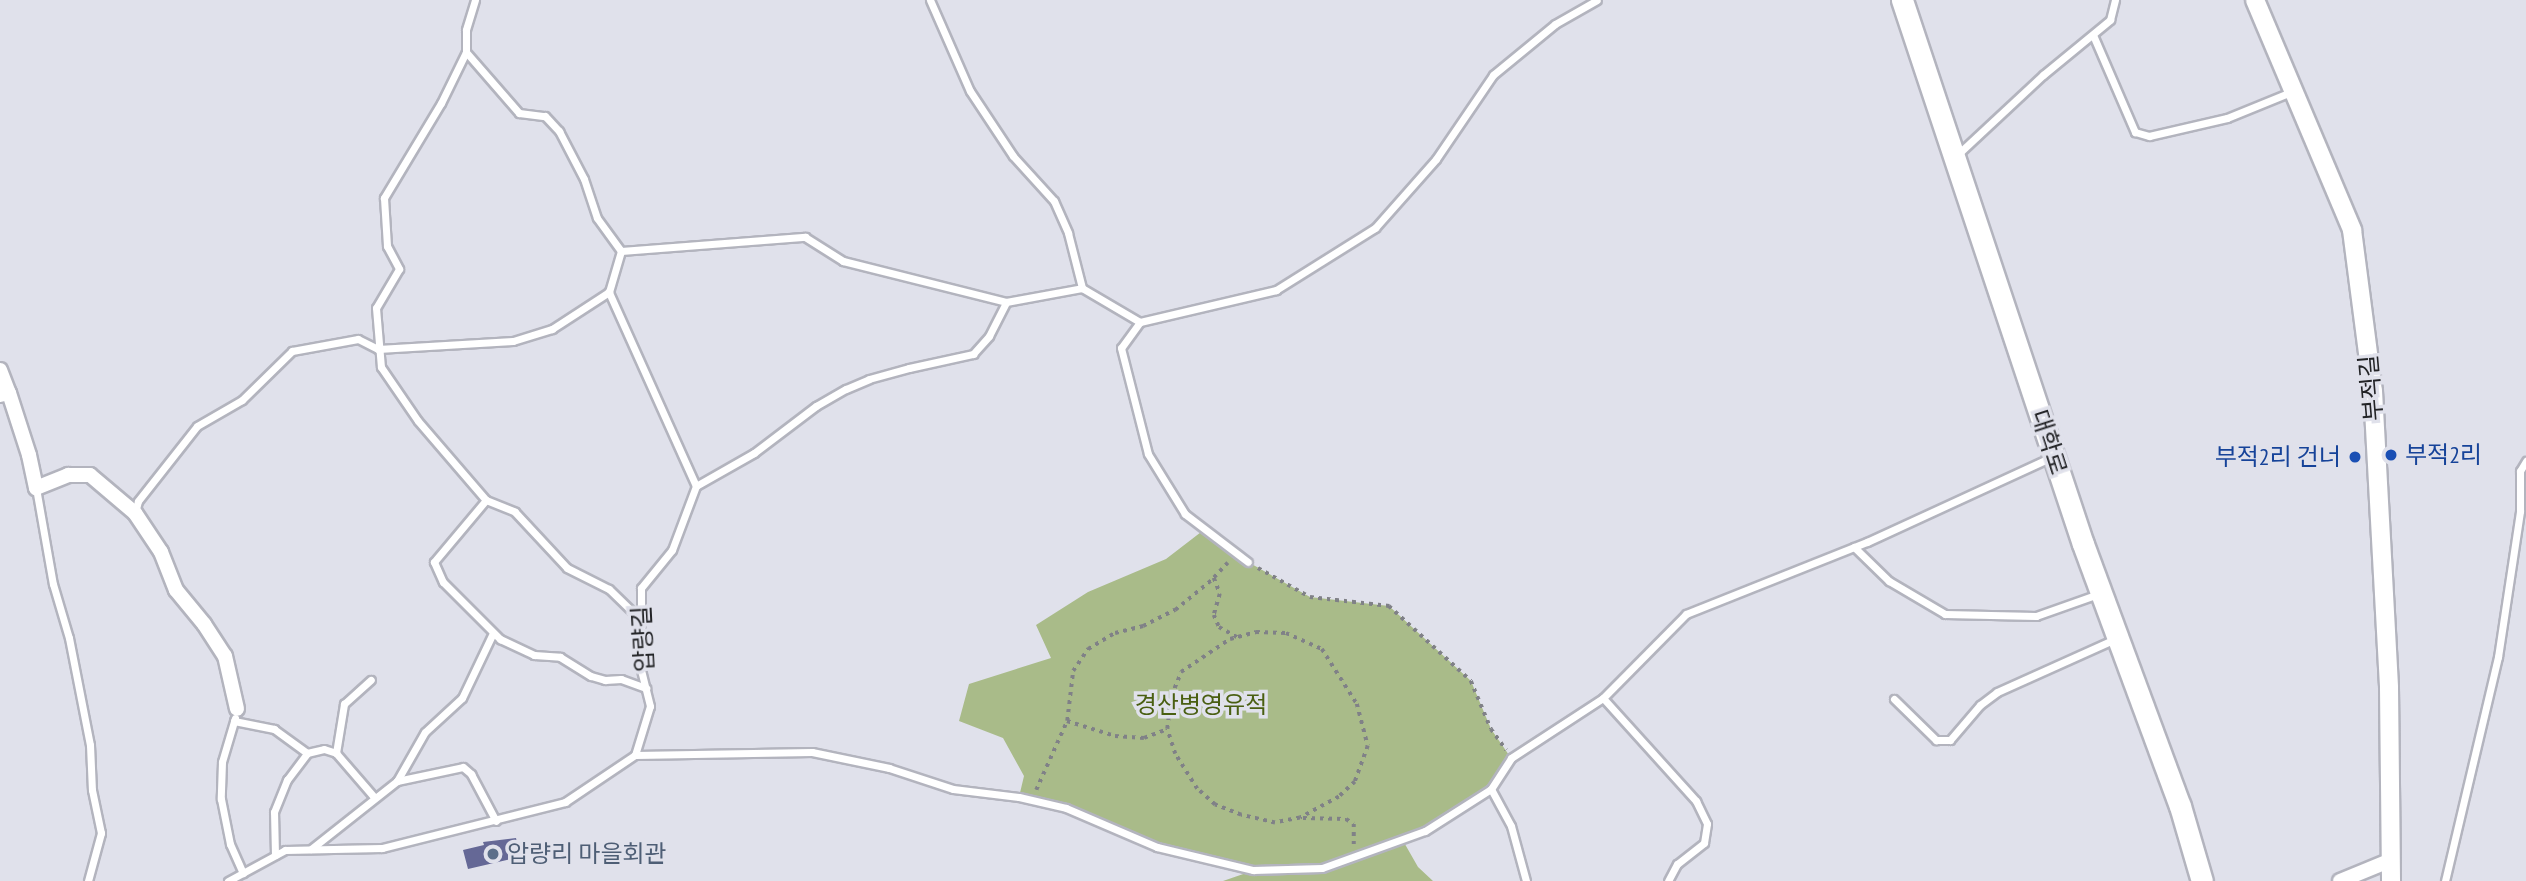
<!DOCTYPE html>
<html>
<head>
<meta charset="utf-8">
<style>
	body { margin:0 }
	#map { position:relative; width:2526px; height:881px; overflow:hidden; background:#e0e1eb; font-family:"PT Sans Narrow","Noto Sans KR",sans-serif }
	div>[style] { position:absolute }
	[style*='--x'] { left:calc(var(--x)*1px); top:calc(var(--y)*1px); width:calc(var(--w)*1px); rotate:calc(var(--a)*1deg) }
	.green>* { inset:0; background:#a9bb89 }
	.building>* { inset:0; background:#656896 }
	.path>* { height:3.5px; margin-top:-1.75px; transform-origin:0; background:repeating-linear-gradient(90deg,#808187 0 3.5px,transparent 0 8.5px) }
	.roads { filter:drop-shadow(2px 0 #b3b4be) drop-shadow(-2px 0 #b3b4be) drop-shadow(0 2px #b3b4be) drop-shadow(0 -2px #b3b4be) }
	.service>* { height:7px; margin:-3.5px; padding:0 3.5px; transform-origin:3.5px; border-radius:3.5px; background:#fff }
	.minor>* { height:14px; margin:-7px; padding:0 7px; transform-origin:7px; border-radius:7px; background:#fff }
	.tertiary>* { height:18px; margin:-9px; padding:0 9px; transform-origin:9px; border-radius:9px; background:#fff }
	.secondary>* { height:21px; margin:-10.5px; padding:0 10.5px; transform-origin:10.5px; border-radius:10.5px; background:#fff }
	.dots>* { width:19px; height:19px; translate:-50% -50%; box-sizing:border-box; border:4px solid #e0e1eb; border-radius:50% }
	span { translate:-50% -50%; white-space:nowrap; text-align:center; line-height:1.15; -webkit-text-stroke:7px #e0e1eb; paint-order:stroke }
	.street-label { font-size:24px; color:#222326 }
	.transit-label { font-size:24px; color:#164399 }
	.left { translate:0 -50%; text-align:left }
	.right { translate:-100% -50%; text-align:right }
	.park-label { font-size:24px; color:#4a5f12 }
	.service-label { font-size:24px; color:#4e5e75 }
</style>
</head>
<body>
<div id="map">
	<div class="green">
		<i style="clip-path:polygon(1205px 529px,1248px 562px,1310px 597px,1389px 606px,1471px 681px,1491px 729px,1511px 758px,1495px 782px,1425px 831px,1402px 839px,1418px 867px,1433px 881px,1223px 881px,1252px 871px,1157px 847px,1066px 808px,1019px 797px,1024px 776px,1003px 738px,959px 721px,969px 684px,1051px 658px,1036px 625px,1088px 592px,1166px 559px)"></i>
	</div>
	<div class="building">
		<i style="clip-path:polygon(516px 838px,520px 857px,468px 869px,463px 850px,484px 845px,483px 842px)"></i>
	</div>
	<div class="path">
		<i style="--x:1228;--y:563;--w:21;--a:133"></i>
		<i style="--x:1214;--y:578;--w:17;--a:69"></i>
		<i style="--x:1220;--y:594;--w:22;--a:106"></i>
		<i style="--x:1214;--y:615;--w:13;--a:67"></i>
		<i style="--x:1219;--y:627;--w:21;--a:29"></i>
		<i style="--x:1258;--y:568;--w:60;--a:29.1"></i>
		<i style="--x:1310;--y:597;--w:80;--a:6.5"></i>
		<i style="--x:1389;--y:606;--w:111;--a:42.4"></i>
		<i style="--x:1471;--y:681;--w:52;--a:67.4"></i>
		<i style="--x:1491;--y:729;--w:26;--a:54"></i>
		<i style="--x:1256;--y:632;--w:30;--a:2"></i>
		<i style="--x:1286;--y:633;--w:39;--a:24"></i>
		<i style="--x:1322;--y:649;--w:65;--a:57.5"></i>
		<i style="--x:1357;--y:704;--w:43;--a:75.3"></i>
		<i style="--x:1368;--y:746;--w:38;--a:110"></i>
		<i style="--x:1355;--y:782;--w:22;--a:137"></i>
		<i style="--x:1339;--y:797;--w:44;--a:151.7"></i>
		<i style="--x:1300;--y:818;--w:25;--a:169"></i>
		<i style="--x:1275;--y:823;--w:35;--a:-167"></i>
		<i style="--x:1241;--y:815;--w:28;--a:-159"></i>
		<i style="--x:1215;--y:805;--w:24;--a:-138"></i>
		<i style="--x:1197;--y:789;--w:41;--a:-122.2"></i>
		<i style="--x:1175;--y:754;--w:26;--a:-108"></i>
		<i style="--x:1167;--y:729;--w:33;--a:-83"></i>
		<i style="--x:1171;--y:696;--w:26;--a:-67"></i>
		<i style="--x:1181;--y:672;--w:59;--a:-34"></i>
		<i style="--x:1230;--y:639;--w:27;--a:-15"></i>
		<i style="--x:1067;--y:721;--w:50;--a:17.4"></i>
		<i style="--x:1115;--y:736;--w:29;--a:4"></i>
		<i style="--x:1144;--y:738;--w:25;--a:-21"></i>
		<i style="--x:1036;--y:790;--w:76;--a:-65.8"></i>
		<i style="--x:1067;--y:721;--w:50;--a:-83.2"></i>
		<i style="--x:1073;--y:671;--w:27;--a:-56"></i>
		<i style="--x:1088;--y:649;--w:31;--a:-31"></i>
		<i style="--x:1115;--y:633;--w:29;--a:-14"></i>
		<i style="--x:1143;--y:626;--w:36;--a:-27"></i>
		<i style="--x:1175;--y:610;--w:50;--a:-39.4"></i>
		<i style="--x:1303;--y:818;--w:43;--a:1.3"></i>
		<i style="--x:1346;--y:819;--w:9;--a:32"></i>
		<i style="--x:1354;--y:824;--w:21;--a:90"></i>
	</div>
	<div class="roads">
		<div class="service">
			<i style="--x:475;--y:0;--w:31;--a:107"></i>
			<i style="--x:466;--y:30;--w:22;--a:90"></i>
			<i style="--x:466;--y:52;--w:81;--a:49"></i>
			<i style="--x:519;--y:113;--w:26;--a:7"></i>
			<i style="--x:545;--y:116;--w:21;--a:47"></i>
			<i style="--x:559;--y:131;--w:54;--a:62.5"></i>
			<i style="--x:584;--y:179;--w:41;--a:71.6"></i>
			<i style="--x:597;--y:218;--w:41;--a:54"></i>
			<i style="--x:930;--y:0;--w:99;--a:66.3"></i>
			<i style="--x:970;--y:91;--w:78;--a:56.5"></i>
			<i style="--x:1013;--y:156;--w:61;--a:47.7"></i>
			<i style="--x:1054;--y:201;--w:35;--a:66"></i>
			<i style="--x:1068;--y:233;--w:57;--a:75.7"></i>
			<i style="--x:1082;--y:288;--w:67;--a:30.4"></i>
			<i style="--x:1140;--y:322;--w:140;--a:-13.2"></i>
			<i style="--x:1276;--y:290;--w:117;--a:-32.1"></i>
			<i style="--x:1375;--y:228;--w:92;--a:-48.5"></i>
			<i style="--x:1436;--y:159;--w:102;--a:-55.8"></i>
			<i style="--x:1493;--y:75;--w:80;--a:-39.4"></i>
			<i style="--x:1555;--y:24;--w:48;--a:-29.7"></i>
			<i style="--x:2093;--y:35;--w:106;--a:66.6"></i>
			<i style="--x:2135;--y:132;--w:15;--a:16"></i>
			<i style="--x:2149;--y:136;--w:80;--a:-13"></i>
			<i style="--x:2227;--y:118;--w:71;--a:-22.2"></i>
			<i style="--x:466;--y:52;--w:57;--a:116.1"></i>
			<i style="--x:441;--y:103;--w:111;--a:121"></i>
			<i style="--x:384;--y:198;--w:48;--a:86.4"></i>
			<i style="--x:387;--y:246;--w:26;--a:62"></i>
			<i style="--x:399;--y:269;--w:45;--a:120.5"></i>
			<i style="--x:376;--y:308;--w:59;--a:85.2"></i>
			<i style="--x:381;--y:367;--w:65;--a:55.6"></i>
			<i style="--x:418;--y:421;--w:104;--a:49.3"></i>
			<i style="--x:486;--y:500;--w:31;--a:22"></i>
			<i style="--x:515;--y:512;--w:76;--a:47.1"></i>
			<i style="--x:567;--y:568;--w:47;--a:26.6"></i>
			<i style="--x:609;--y:589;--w:43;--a:44.1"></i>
			<i style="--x:1956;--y:156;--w:119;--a:-43"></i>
			<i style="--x:2043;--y:75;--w:87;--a:-39.4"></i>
			<i style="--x:2110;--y:20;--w:21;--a:-76"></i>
			<i style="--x:1140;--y:322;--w:32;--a:126"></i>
			<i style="--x:1121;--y:348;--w:109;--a:75.7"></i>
			<i style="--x:1148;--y:454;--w:70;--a:58.3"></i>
			<i style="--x:1185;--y:514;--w:79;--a:37.3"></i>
			<i style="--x:696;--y:486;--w:213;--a:-114.2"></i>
			<i style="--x:609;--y:292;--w:43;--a:-73.7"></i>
			<i style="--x:621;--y:251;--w:185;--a:-4.4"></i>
			<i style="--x:805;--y:237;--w:45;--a:32.3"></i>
			<i style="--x:843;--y:261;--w:168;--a:14.1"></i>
			<i style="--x:1006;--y:302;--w:77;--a:-10.4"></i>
			<i style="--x:36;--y:488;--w:97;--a:80"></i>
			<i style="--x:53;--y:584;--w:56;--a:73.5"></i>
			<i style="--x:69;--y:638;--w:109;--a:78.9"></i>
			<i style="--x:90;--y:745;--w:45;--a:87.5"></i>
			<i style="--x:92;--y:790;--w:44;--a:78.2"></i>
			<i style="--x:101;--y:833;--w:50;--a:105.2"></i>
			<i style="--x:486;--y:500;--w:81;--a:130"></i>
			<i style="--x:434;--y:562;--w:22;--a:66"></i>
			<i style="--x:443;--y:582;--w:81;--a:45"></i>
			<i style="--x:500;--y:639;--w:38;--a:25"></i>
			<i style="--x:534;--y:655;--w:26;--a:4"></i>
			<i style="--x:560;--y:657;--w:36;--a:32"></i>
			<i style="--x:591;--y:676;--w:15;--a:16"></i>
			<i style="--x:605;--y:680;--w:16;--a:-4"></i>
			<i style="--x:621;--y:679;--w:27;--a:20"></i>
			<i style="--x:135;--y:513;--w:12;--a:-76"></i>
			<i style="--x:138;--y:501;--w:95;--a:-51.8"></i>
			<i style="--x:197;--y:426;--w:52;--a:-30"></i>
			<i style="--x:242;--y:400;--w:70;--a:-44.4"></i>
			<i style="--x:292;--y:351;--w:67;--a:-10.3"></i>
			<i style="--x:358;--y:339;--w:22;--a:27"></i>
			<i style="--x:378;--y:349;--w:135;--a:-3.4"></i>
			<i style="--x:513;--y:341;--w:41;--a:-17.1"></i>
			<i style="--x:552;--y:329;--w:68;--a:-33"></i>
			<i style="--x:1854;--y:547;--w:49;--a:44.2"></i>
			<i style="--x:1889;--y:581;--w:65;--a:30.5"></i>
			<i style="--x:1945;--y:614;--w:91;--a:1.3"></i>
			<i style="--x:2036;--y:616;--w:66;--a:-19.5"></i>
			<i style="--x:1603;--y:698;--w:139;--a:47.9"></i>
			<i style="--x:1696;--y:801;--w:25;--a:64"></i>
			<i style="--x:1707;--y:824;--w:19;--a:99"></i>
			<i style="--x:1704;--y:843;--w:34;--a:142"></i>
			<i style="--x:1677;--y:864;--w:19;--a:118"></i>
			<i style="--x:1894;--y:699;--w:59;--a:44.3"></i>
			<i style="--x:1936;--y:740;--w:14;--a:0"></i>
			<i style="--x:1950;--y:740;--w:46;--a:-49.4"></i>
			<i style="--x:1980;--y:705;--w:21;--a:-37"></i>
			<i style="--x:1997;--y:692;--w:129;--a:-24.2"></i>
			<i style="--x:235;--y:718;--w:46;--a:106.5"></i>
			<i style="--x:222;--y:762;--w:37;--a:92"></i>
			<i style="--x:221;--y:799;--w:46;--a:78.7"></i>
			<i style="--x:230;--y:844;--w:32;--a:66"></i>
			<i style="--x:234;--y:721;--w:41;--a:11.3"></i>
			<i style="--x:274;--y:729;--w:41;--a:36"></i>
			<i style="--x:307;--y:753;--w:17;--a:-13"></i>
			<i style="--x:324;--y:749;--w:13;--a:18"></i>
			<i style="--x:336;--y:753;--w:58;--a:49.2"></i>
			<i style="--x:336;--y:753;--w:50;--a:-80.7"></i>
			<i style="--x:344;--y:704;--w:36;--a:-42"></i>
			<i style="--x:635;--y:755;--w:177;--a:-1"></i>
			<i style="--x:812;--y:752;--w:79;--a:11.7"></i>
			<i style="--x:889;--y:768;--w:67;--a:18.2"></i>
			<i style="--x:953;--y:789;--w:66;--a:6.9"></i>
			<i style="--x:1019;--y:797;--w:48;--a:13.2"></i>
			<i style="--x:1066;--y:808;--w:99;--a:23.2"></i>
			<i style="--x:1157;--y:847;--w:99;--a:13.5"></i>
			<i style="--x:1253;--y:870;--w:69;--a:-1.7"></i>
			<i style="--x:1322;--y:868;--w:109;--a:-19.8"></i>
			<i style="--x:1425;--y:831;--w:78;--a:-32.5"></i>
			<i style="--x:1491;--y:789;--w:37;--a:-57"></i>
			<i style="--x:1511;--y:758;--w:110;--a:-33.1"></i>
			<i style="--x:1603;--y:698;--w:118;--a:-45.3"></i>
			<i style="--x:1686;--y:614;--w:195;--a:-21.7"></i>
			<i style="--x:1867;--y:542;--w:201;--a:-24.7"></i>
			<i style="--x:397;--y:781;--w:56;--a:-60.3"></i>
			<i style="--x:425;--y:732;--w:50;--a:-42.6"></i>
			<i style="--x:462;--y:698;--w:72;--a:-64.5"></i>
			<i style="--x:1491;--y:789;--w:42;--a:61.6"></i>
			<i style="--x:1511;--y:826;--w:57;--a:74.7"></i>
			<i style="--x:311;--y:849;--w:110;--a:-38.3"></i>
			<i style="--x:397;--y:781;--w:67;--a:-12"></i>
			<i style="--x:463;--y:767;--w:11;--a:41"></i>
			<i style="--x:471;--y:774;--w:53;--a:62"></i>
			<i style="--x:275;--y:855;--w:43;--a:-91.3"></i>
			<i style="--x:274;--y:812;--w:35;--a:-68"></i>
			<i style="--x:287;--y:780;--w:34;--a:-53"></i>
			<i style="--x:228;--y:881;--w:65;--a:-28.5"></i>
			<i style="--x:285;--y:850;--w:97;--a:-1.2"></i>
			<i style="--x:382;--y:848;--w:189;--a:-14.1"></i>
			<i style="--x:565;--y:802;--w:84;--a:-33.9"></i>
			<i style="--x:635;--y:755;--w:51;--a:-73"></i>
			<i style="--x:650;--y:706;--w:38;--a:-104"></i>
			<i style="--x:641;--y:669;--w:81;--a:-90"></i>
			<i style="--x:641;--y:588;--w:49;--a:-50.8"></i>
			<i style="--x:672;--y:550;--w:68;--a:-69.4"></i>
			<i style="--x:696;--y:486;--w:67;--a:-29.6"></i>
			<i style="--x:754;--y:453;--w:78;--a:-37.2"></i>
			<i style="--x:816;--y:406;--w:34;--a:-30"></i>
			<i style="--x:846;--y:389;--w:25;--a:-23"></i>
			<i style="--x:869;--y:379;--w:41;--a:-15.4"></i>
			<i style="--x:909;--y:368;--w:66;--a:-12.3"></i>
			<i style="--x:973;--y:354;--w:24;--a:-48"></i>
			<i style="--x:989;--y:336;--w:38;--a:-63"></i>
			<i style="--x:2445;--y:881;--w:230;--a:-76.7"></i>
			<i style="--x:2498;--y:657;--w:148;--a:-81.4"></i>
			<i style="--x:2520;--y:511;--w:40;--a:-90"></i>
			<i style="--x:2520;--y:471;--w:12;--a:-59"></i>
		</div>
		<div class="minor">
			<i style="--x:0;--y:370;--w:25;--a:69"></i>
			<i style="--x:0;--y:395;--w:9;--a:-13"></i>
			<i style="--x:9;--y:393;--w:65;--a:72.1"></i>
			<i style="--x:29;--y:455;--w:34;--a:78"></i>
			<i style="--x:36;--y:488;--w:35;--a:-22"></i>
			<i style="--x:68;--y:475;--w:22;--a:0"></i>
			<i style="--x:90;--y:475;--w:59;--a:40.2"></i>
			<i style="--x:135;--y:513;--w:47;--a:56.3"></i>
			<i style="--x:161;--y:552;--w:41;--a:68.5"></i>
			<i style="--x:176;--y:590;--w:44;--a:50.5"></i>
			<i style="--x:204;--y:624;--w:38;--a:57"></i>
			<i style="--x:225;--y:656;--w:54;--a:77.2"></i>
			<i style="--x:2340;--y:881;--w:53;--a:-22.2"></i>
		</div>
		<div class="tertiary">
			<i style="--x:2255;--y:0;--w:250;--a:67.1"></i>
			<i style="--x:2352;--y:230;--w:162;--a:82.6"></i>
			<i style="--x:2373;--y:391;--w:297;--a:86.9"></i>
			<i style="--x:2389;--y:688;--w:193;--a:89.4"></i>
		</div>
		<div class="secondary">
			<i style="--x:1902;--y:0;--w:573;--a:71.6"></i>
			<i style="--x:2083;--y:544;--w:279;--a:69.7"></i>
			<i style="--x:2180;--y:806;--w:78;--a:73.7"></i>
		</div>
	</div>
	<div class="dots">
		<i style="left:2391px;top:455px;background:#1a4fb4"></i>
		<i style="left:2355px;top:457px;background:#1a4fb4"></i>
		<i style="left:493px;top:854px;background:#5c6f8a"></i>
	</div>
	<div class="street-label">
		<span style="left:2371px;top:388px;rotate:-95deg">부적길</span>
		<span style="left:2049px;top:442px;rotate:72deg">대학로</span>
		<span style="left:643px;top:639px;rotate:-93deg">압량길</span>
	</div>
	<div class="transit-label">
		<span class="left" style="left:2405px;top:455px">부적2리</span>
		<span class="right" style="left:2341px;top:457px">부적2리 건너</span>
	</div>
	<div class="park-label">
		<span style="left:1201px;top:705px">경산병영유적</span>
	</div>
	<div class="service-label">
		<span class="left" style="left:507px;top:854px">압량리 마을회관</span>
	</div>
</div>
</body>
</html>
